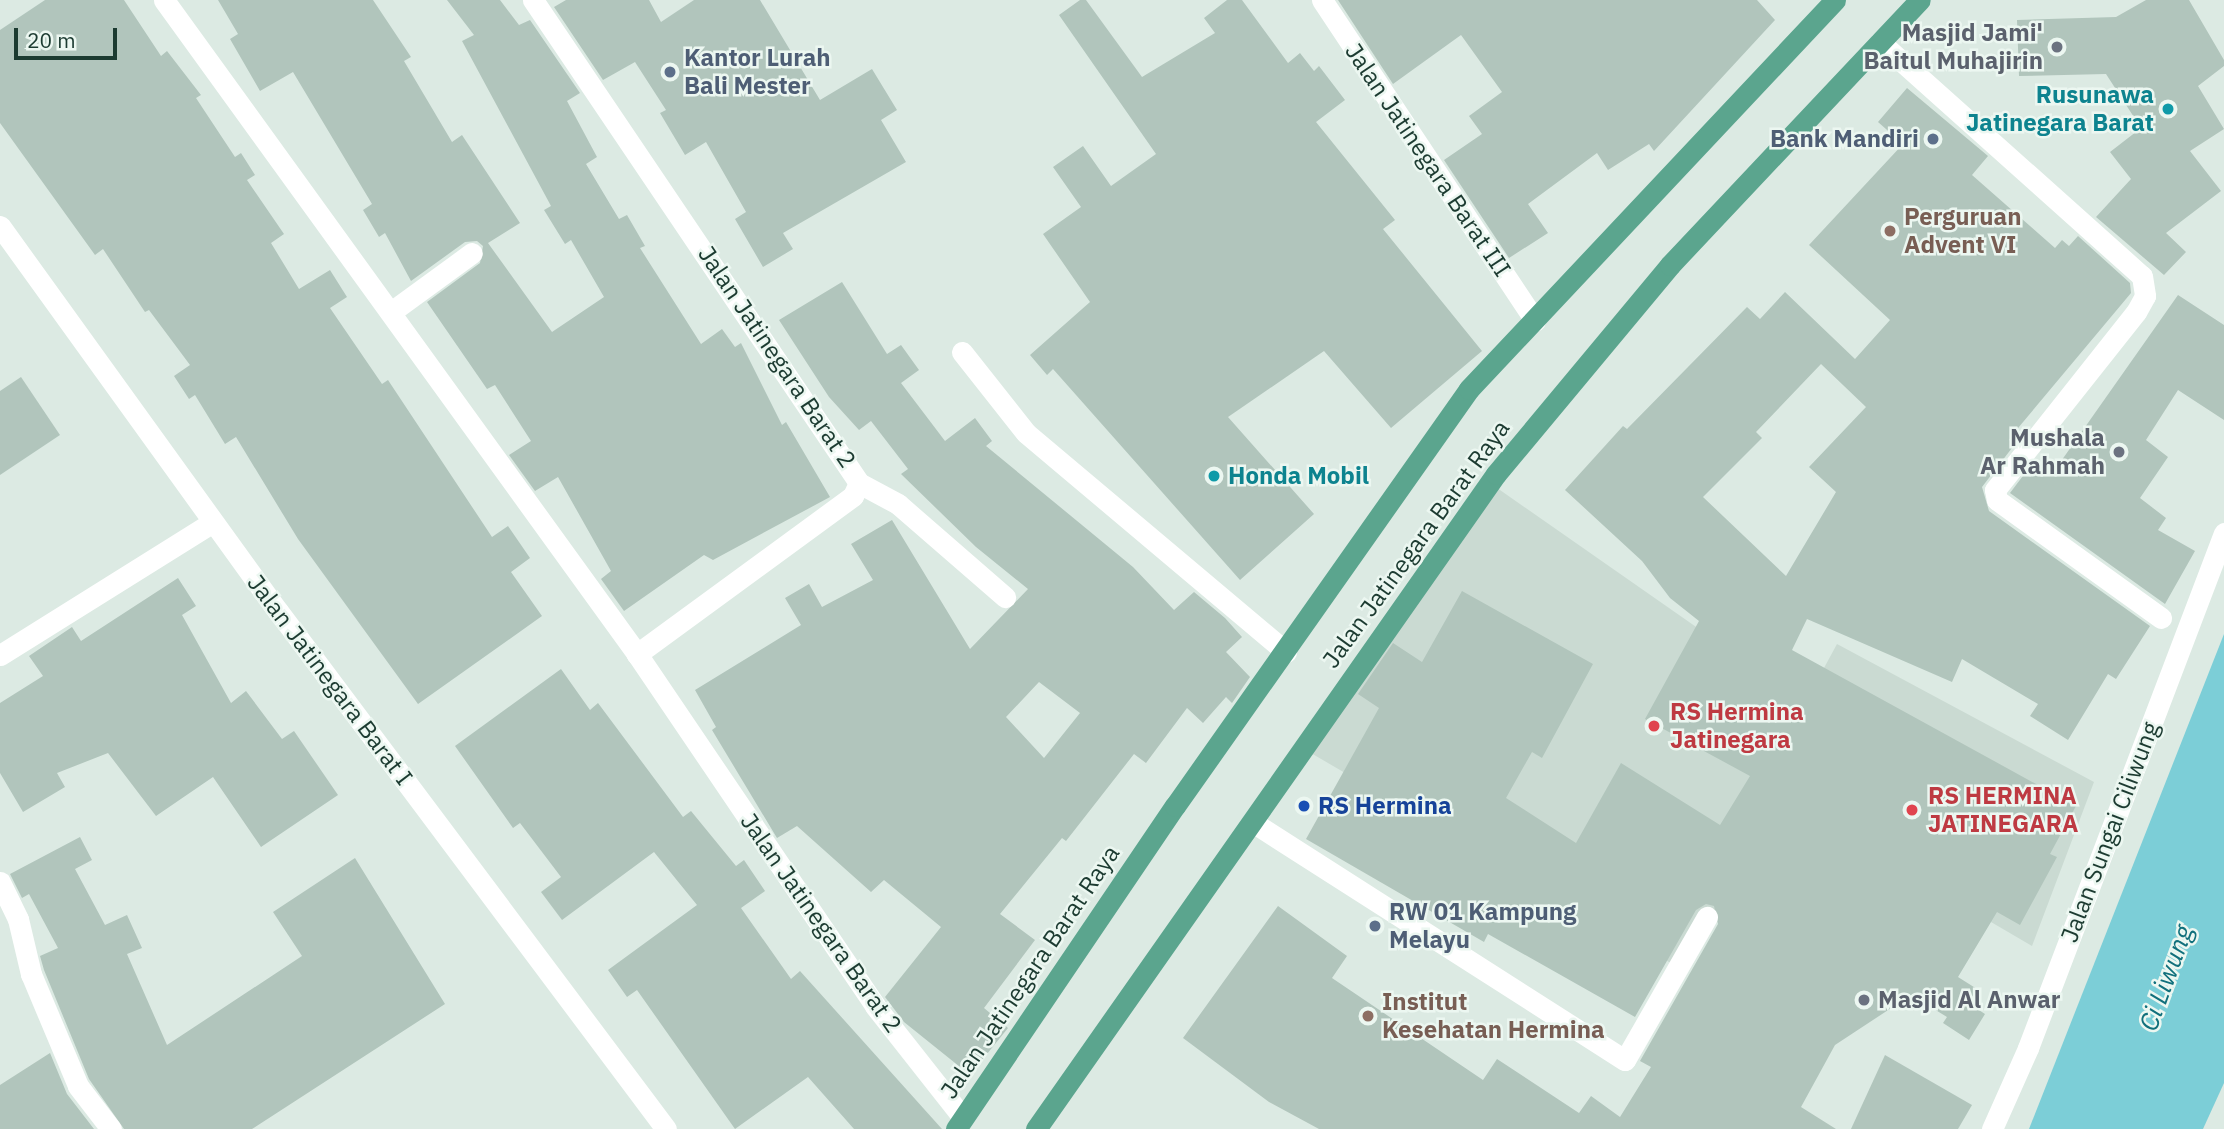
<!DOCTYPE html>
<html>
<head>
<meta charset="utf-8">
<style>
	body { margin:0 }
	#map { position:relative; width:2224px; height:1129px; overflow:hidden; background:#dceae3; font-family:"IBM Plex Sans",sans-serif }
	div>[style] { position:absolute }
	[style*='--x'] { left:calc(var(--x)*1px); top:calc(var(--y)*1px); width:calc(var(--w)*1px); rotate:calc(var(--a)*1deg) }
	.built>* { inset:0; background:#cadad2 }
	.water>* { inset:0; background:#7cced7 }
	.building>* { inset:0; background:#b1c5bc }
	.minor>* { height:21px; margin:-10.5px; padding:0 10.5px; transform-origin:10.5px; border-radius:10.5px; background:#fff }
	.tertiary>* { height:21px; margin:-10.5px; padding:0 10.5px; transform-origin:10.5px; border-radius:10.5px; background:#fff }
	.primary>* { height:21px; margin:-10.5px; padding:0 10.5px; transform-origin:10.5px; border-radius:10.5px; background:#5ba58e }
	.dots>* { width:19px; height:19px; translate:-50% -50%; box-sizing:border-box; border:4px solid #ecf7f1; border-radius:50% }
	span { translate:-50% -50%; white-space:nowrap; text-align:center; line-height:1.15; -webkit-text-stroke:5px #ecf7f1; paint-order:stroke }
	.worship-label { font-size:24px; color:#5b616d; font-weight:700 }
	.right { translate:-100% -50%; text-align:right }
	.left { translate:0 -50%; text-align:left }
	.service-label { font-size:24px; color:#4e5e75; font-weight:700 }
	.culture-label { font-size:24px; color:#0d838f; font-weight:700 }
	.street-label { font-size:24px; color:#1c3b31 }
	.education-label { font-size:24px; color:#785e54; font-weight:700 }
	.health-label { font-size:24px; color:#be3a42; font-weight:700 }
	.transit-label { font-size:24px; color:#164399; font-weight:700 }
	.water-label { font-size:26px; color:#11707c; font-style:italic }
	.scale { position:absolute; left:14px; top:28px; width:103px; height:32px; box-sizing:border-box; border:4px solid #1c3b31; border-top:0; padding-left:9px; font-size:21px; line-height:24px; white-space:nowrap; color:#1c3b31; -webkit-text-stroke:5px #ecf7f1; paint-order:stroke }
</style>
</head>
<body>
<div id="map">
	<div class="built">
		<i style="clip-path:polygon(1490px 483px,1805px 703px,1837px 644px,2094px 782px,2032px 946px,1786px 802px,1681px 969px,1304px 749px)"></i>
	</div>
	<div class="water">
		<i style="clip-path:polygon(2224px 634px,2224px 1083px,2203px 1129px,2029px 1129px)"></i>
	</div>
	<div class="building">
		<i style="clip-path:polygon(45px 0,124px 0,161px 56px,167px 51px,201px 95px,196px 98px,235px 157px,241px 153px,255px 175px,247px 180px,284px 234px,271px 243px,299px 289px,330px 270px,347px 297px,330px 308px,382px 384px,388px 380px,492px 537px,508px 526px,530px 558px,511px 572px,542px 616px,418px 704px,298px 539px,236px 437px,225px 444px,195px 395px,189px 399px,174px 376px,190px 365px,149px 310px,145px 312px,103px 249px,95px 255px,0 123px,0 30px)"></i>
		<i style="clip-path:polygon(218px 0,373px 0,411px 57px,404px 61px,452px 142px,462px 135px,520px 223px,488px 243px,552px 332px,604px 297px,571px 240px,565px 244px,544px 210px,551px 206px,462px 41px,474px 35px,447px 0,500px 0,519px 25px,530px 20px,580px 93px,567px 101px,597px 157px,586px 164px,619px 219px,627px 215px,645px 246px,640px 248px,701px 344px,722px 329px,735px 347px,741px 343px,782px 425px,786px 422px,830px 497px,713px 560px,704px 555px,624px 611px,601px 579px,611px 571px,558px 477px,535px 491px,509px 455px,531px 441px,495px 385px,487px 389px,427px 302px,480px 263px,483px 246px,477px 241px,465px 242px,411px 281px,385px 233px,379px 237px,363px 210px,372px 204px,293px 72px,260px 91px,230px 39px,238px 34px)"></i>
		<i style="clip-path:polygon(566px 0,649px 0,661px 22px,694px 0,760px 0,820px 100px,872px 69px,897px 110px,881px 120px,906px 162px,783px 233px,793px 249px,763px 267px,735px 219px,746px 212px,706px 142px,685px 155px,660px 113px,666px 110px,635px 62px,603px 80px,554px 7px)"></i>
		<i style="clip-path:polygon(1080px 0,1086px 0,1142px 77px,1215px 33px,1204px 18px,1227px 0,1242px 0,1288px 63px,1300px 53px,1314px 71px,1319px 66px,1345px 100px,1316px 122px,1395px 220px,1383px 229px,1482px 351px,1391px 428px,1324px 351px,1228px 417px,1314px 514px,1240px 580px,1053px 369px,1047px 375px,1030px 355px,1090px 302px,1043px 234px,1081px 207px,1053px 167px,1083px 146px,1111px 186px,1156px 154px,1059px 15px)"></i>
		<i style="clip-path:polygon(1338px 0,1757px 0,1775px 20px,1654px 151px,1649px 144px,1608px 170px,1597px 153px,1528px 204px,1548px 233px,1509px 258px,1444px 160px,1482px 134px,1469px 116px,1502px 92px,1461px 35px,1393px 84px)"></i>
		<i style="clip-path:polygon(2146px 0,2189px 0,2224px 60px,2224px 66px,2198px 86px,2224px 129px,2190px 151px,2221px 191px,2166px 233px,2186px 252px,2164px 275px,2096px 217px,2131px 179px,2110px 152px,2141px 128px,2106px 74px,2019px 76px,2017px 20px,2116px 17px)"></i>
		<i style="clip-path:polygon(evenodd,1907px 88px,1988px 156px,1972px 175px,2055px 248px,2062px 240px,2069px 246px,2078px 236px,2130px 283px,2131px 293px,2013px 434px,2009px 440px,2015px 444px,1982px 487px,1989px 511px,2150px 626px,2116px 679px,2108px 674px,2068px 740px,2030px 716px,2038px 704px,1962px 659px,1952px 682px,1807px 619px,1792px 650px,2076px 806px,2050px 854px,2057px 857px,2020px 925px,1997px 912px,1958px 977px,1977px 989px,1968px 1003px,1985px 1014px,1969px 1040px,1943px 1023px,1947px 1017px,1911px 995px,1835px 1045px,1801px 1107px,1836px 1129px,1319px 1129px,1269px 1102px,1183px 1038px,1278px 906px,1347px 956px,1332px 978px,1483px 1080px,1497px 1059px,1579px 1113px,1591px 1096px,1620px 1117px,1651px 1067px,1640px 1061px,1718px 924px,1714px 906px,1706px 904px,1696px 910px,1635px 1017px,1488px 934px,1484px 942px,1306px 839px,1379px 708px,1358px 694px,1393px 643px,1422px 662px,1462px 591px,1593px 664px,1542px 758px,1532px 752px,1506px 798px,1576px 843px,1621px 763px,1720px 825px,1750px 776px,1645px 719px,1699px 621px,1670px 598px,1642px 561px,1565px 490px,1623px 426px,1627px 429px,1747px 307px,1760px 319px,1785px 292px,1855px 359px,1890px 320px,1809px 245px,1903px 144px,1878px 122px,1907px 88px,1821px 364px,1866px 407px,1809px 467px,1836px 492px,1786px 576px,1703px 497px,1762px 438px,1756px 432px,1821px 364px)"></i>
		<i style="clip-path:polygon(evenodd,842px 282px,887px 354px,901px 345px,919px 370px,901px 383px,945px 441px,975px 418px,992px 441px,986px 446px,1133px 567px,1174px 610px,1194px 592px,1225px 618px,1242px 637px,1226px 652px,1250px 677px,1232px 703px,1226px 697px,1203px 723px,1187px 708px,1146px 763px,1134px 754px,1066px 841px,1062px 838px,1000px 914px,1035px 940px,984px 1008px,1008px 1028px,970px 1075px,904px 1022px,885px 997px,941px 927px,884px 880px,871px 892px,797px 826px,777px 838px,712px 730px,716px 727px,695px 690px,801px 625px,785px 598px,809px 584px,822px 607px,873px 580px,851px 544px,892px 520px,970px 649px,1028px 589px,976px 547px,901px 474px,908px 469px,871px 421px,859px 430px,829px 397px,779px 320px,842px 282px,1039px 682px,1080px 713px,1044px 758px,1006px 717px,1039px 682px)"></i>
		<i style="clip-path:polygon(2178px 295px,2224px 325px,2224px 420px,2178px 390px,2146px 440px,2168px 457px,2140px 498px,2166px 518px,2158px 530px,2195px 551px,2165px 604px,2010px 493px,2035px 460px,2052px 474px)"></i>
		<i style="clip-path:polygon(21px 377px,60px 435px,0 475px,0 391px)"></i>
		<i style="clip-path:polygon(178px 578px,196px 606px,182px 615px,231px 703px,246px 691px,282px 739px,294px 731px,338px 795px,261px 847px,213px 777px,156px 816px,108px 753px,57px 773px,65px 787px,23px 812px,0 773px,0 703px,43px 676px,29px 656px,72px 627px,81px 641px)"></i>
		<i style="clip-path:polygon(561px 669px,590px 710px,598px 703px,683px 817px,691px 811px,736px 866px,744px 860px,765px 891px,741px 908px,791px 979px,800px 971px,942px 1129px,854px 1129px,808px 1077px,735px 1129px,637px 990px,627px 997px,608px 970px,697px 905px,654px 852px,562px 920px,541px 892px,561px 877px,520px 823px,513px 828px,455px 746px)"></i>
		<i style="clip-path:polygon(80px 837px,92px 860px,75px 869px,105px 925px,127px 915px,142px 948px,127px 954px,167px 1045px,302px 956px,273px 912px,355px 858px,445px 1004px,252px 1129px,124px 1129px,89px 1079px,44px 970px,40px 956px,58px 948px,29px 894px,22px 898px,10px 874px)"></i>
		<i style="clip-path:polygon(50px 1053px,67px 1094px,94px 1129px,0 1129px,0 1085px)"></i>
		<i style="clip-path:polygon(1885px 1055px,1972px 1105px,1958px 1129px,1851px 1129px)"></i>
	</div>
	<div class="minor">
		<i style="--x:533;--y:0;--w:583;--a:55.98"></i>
		<i style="--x:859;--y:483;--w:14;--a:115"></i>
		<i style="--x:853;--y:496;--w:268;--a:143.8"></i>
		<i style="--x:1880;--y:42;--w:351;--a:41.8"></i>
		<i style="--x:2142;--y:276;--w:20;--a:81"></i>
		<i style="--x:2145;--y:296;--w:18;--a:119"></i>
		<i style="--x:2136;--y:312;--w:227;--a:128.4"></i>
		<i style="--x:1995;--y:490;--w:10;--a:79"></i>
		<i style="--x:1997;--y:500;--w:202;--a:35.7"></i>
		<i style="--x:391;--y:312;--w:100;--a:-36.1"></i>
		<i style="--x:962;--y:352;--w:103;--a:51.7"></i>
		<i style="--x:1026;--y:433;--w:340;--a:40.1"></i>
		<i style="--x:859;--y:483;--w:44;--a:28.3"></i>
		<i style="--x:898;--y:504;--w:142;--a:41"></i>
		<i style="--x:0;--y:655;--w:251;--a:-32"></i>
		<i style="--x:1254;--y:823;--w:440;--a:32.6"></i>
		<i style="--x:1625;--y:1060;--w:165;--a:-60.2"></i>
		<i style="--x:0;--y:882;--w:41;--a:64.1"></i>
		<i style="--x:18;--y:919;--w:57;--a:76.7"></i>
		<i style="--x:31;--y:974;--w:121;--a:67.2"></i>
		<i style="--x:78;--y:1086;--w:54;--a:52.5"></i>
	</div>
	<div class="tertiary">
		<i style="--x:164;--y:0;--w:807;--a:54.12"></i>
		<i style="--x:637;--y:654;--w:425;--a:55.9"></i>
		<i style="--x:875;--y:1006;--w:142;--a:51.8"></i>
		<i style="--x:1322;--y:0;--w:385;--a:56.4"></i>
		<i style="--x:0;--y:226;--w:475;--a:54.2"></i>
		<i style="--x:278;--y:611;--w:647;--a:53.17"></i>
		<i style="--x:1992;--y:1129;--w:89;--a:-66"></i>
		<i style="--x:2028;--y:1048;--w:551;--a:-69.16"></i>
	</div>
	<div class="primary">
		<i style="--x:956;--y:1129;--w:390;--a:-55.9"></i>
		<i style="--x:1175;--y:806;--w:510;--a:-54.81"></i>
		<i style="--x:1469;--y:389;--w:534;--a:-46.74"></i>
		<i style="--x:1036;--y:1129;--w:800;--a:-54.92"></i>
		<i style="--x:1496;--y:474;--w:272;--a:-50.2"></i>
		<i style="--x:1670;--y:265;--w:364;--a:-46.7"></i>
	</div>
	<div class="dots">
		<i style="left:2057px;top:47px;background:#6b7280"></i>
		<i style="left:670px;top:72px;background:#5c6f8a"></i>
		<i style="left:2168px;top:109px;background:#0f9aa8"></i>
		<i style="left:1933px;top:139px;background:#5c6f8a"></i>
		<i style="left:1890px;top:231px;background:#8d6e63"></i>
		<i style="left:2119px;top:452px;background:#6b7280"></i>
		<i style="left:1214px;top:476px;background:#0f9aa8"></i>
		<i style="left:1654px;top:726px;background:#e0444e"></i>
		<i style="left:1304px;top:806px;background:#1a4fb4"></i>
		<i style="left:1912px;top:810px;background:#e0444e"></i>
		<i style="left:1375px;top:926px;background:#5c6f8a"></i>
		<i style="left:1864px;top:1000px;background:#6b7280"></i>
		<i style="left:1368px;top:1016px;background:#8d6e63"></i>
	</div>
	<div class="worship-label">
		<span class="right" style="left:2043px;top:47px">Masjid Jami'<br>Baitul Muhajirin</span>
		<span class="right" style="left:2105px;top:452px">Mushala<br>Ar Rahmah</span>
		<span class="left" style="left:1878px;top:1000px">Masjid Al Anwar</span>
	</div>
	<div class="service-label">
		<span class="left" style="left:684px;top:72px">Kantor Lurah<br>Bali Mester</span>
		<span class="right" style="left:1919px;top:139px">Bank Mandiri</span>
		<span class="left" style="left:1389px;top:926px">RW 01 Kampung<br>Melayu</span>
	</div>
	<div class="culture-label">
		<span class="right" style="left:2154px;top:109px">Rusunawa<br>Jatinegara Barat</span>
		<span class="left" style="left:1228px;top:476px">Honda Mobil</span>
	</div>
	<div class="street-label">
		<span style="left:1428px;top:160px;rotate:56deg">Jalan Jatinegara Barat III</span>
		<span style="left:777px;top:357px;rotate:56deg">Jalan Jatinegara Barat 2</span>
		<span style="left:1416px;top:544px;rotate:-54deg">Jalan Jatinegara Barat Raya</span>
		<span style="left:330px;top:680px;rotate:53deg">Jalan Jatinegara Barat I</span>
		<span style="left:2110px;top:832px;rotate:-69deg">Jalan Sungai Ciliwung</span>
		<span style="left:821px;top:923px;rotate:55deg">Jalan Jatinegara Barat 2</span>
		<span style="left:1030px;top:972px;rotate:-56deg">Jalan Jatinegara Barat Raya</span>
	</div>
	<div class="education-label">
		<span class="left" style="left:1904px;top:231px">Perguruan<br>Advent VI</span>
		<span class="left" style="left:1382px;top:1016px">Institut<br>Kesehatan Hermina</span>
	</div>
	<div class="health-label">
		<span class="left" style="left:1670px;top:726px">RS Hermina<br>Jatinegara</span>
		<span class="left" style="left:1928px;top:810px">RS HERMINA<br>JATINEGARA</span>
	</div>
	<div class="transit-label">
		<span class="left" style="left:1318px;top:806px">RS Hermina</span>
	</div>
	<div class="water-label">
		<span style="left:2166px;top:978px;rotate:-70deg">Ci Liwung</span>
	</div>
	<div class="scale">20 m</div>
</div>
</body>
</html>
